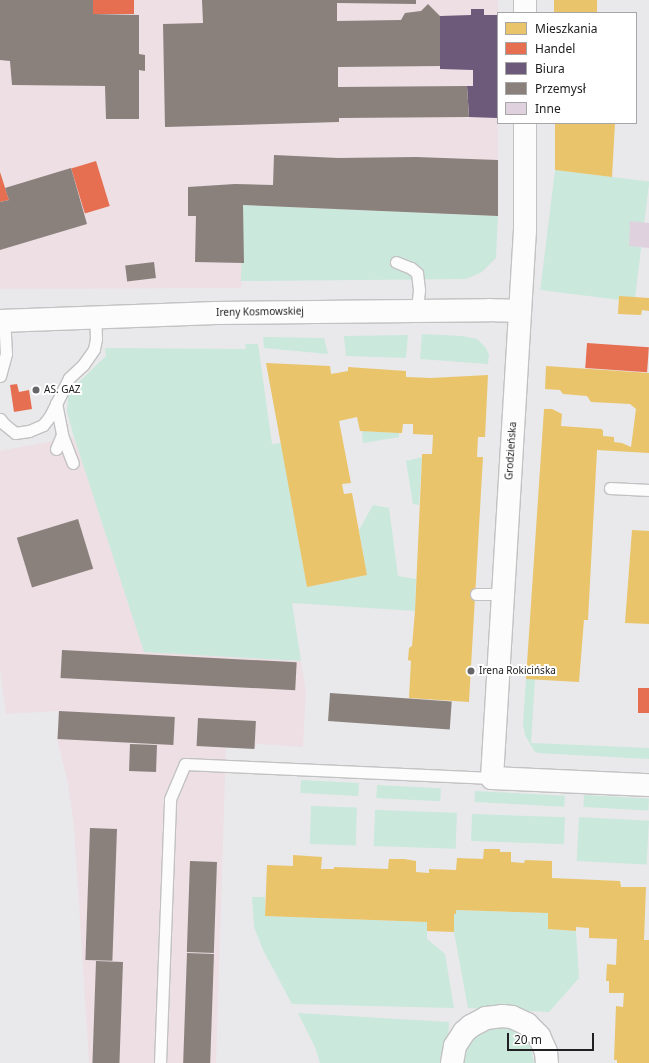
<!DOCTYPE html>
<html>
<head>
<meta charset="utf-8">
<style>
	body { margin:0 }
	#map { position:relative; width:649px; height:1063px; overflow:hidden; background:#e9e9eb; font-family:"Noto Sans",sans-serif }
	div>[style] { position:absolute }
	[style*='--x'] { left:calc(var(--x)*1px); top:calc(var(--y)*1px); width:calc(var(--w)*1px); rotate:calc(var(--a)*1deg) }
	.industrial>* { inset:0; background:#eddfe4 }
	.green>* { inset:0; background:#cae8db; transform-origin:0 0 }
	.homes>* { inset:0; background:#e9c46a; transform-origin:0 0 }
	.shops>* { inset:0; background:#e76f51; transform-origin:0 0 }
	.offices>* { inset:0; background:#6d597a }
	.industry>* { inset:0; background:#8a817c; transform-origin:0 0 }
	.building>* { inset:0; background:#dfd2de }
	.roads { filter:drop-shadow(1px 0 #c2c2c3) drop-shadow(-1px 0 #c2c2c3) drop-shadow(0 1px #c2c2c3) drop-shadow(0 -1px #c2c2c3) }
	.lane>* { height:11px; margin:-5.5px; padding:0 5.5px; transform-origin:5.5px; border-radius:5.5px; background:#fcfcfc }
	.street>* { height:22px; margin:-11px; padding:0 11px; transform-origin:11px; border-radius:11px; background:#fcfcfc }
	.dots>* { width:11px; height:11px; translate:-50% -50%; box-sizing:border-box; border:2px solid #fff; border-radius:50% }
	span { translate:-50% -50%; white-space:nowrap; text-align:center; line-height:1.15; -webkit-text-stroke:4px #fff; paint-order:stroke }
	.street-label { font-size:10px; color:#202022 }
	.poi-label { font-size:10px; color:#202022 }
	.left { translate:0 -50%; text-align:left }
	.legend { position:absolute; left:497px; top:12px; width:140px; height:112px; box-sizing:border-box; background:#fff; border:1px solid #a6a6a7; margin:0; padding:5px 7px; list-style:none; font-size:12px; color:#202022 }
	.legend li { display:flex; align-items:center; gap:8px; height:20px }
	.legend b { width:20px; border:1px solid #a6a6a7 }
	.scale { position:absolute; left:507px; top:1033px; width:87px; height:18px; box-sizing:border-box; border:2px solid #202022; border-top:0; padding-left:5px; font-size:12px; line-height:14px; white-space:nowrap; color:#202022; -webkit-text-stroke:3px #fff; paint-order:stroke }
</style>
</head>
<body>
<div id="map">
	<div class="industrial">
		<i style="clip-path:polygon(0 0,498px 0,498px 216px,244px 205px,244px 263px,241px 288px,0 289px)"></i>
		<i style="clip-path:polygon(74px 437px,144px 651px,301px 661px,306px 691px,303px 747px,256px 744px,255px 748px,226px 747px,216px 1063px,89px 1063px,74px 826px,68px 784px,57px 739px,59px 711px,6px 714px,0 669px,0 451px)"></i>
	</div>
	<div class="green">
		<i style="left:555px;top:170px;width:95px;height:121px;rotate:7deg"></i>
		<i style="clip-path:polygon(243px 205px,498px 216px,496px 258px,482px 272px,466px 279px,241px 281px)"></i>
		<i style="clip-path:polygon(422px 334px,462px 336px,477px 339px,486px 348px,489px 355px,488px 364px,420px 359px)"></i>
		<i style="clip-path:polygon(408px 335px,406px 358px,346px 356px,344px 336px)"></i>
		<i style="clip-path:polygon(263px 337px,324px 338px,328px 354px,264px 348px)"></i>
		<i style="clip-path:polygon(245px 344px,258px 344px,272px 444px,281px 443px,307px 587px,367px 575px,359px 530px,373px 505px,389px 508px,398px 576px,416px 579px,415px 611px,292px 603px,301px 661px,144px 652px,74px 437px,67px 412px,68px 397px,78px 383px,106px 356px,105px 348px,246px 349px)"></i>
		<i style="clip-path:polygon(362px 431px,399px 433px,399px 437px,363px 443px)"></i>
		<i style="clip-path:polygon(422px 457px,419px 505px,413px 504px,406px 461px)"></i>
		<i style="clip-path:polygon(526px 679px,535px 679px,531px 743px,649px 748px,649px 759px,538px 753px,534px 751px,525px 735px,523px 724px)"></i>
		<i style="left:301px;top:780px;width:58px;height:13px;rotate:3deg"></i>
		<i style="left:377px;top:785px;width:64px;height:13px;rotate:3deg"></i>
		<i style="left:475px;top:791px;width:90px;height:11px;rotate:3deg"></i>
		<i style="left:584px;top:795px;width:65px;height:12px;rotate:3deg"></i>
		<i style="left:311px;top:806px;width:46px;height:38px;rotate:2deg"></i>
		<i style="left:375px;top:810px;width:82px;height:36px;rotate:2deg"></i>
		<i style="left:472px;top:814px;width:93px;height:27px;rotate:2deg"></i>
		<i style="left:579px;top:817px;width:70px;height:44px;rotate:3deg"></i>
		<i style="clip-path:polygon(252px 897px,265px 897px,265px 916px,427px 922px,427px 939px,445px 954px,454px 1008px,292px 1004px,263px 950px,254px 927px)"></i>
		<i style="clip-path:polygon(456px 910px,548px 913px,548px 929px,576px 931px,579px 978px,549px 1012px,468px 1008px,454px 932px,454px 914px,456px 914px)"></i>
		<i style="clip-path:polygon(298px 1013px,449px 1022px,447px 1063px,320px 1063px,315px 1047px)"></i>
		<i style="clip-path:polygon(497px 1027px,508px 1028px,525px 1039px,531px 1048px,534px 1063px,461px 1063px,464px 1049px,469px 1040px,487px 1029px)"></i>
	</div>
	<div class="homes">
		<i style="left:554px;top:0;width:43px;height:13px"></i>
		<i style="clip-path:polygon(555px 123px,615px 123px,612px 177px,555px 170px)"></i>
		<i style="clip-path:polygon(619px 296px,649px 298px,649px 311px,642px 310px,641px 315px,618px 314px)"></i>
		<i style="clip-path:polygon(266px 363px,330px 366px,331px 374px,348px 371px,348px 367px,406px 371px,406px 377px,431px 378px,488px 375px,485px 437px,478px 437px,477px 457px,483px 457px,469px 702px,409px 698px,411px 661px,408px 660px,409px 648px,412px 646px,415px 611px,422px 457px,422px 454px,432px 454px,433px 435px,413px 434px,413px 424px,403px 424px,402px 433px,399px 433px,360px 431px,357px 417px,339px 421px,351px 483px,342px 484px,344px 494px,352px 493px,367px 575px,307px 587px)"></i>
		<i style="clip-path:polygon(546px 366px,649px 373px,649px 453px,597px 450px,588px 620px,584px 620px,579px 682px,526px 679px,544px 409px,552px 409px,562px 414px,561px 426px,602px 429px,603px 431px,603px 436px,614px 437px,614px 442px,622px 443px,631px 447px,636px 409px,630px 404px,591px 402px,587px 396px,563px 394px,560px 390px,545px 389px)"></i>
		<i style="clip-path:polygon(632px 530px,649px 531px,649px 624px,625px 623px)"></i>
		<i style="clip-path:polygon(484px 849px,500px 849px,500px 852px,511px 852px,511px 862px,524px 863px,525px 860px,552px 861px,552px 878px,620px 881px,621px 887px,646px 887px,644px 940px,649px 940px,649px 1063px,617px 1063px,617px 1060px,614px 1060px,616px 1006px,623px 1007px,624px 993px,609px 993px,609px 981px,606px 981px,607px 964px,616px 965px,617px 939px,589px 938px,589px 928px,576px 927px,576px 931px,548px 929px,548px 913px,456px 910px,456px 914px,454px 914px,454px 932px,427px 931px,427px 922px,265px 916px,267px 865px,293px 866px,293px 855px,322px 857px,321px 869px,334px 869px,334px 867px,388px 869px,389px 859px,404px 859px,416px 861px,416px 872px,429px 873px,429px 869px,456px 870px,457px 858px,483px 859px)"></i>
	</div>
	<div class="shops">
		<i style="left:93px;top:0;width:41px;height:14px"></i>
		<i style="left:96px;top:161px;width:47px;height:26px;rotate:73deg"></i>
		<i style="clip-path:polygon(0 172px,9px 200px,0 202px)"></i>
		<i style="left:587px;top:343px;width:62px;height:25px;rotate:4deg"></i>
		<i style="clip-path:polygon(17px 384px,19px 392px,29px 390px,32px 409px,14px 412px,10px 385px)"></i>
		<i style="left:638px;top:688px;width:11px;height:25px"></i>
	</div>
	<div class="offices">
		<i style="clip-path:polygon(471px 9px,484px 9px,484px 15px,498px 15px,497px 118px,469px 117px,467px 86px,473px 86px,473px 70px,440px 69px,440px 16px,471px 15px)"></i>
	</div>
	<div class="industry">
		<i style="clip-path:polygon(0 0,93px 0,93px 14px,139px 15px,139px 54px,145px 55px,145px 71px,139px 70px,139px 119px,106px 119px,105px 86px,12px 85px,10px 61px,0 60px)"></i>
		<i style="clip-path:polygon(202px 0,416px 0,416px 4px,337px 3px,337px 21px,401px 20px,405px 13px,421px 11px,428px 4px,440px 16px,440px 66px,338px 67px,338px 87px,467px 86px,469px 117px,339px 118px,339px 122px,165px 127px,163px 24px,203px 23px)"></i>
		<i style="clip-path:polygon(274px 155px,338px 158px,416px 157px,498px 160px,498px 216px,243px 205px,244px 263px,195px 262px,196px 216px,188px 216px,188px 187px,235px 184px,273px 185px)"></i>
		<i style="clip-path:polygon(71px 168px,87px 224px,0 250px,0 202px,9px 200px,5px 188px)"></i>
		<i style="left:154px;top:262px;width:16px;height:29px;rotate:83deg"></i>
		<i style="left:78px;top:519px;width:52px;height:64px;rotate:73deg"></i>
		<i style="left:62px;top:650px;width:235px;height:28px;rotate:3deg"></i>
		<i style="left:330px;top:693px;width:122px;height:28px;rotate:4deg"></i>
		<i style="left:59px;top:711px;width:116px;height:28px;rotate:3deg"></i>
		<i style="left:198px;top:718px;width:58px;height:28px;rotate:3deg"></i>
		<i style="left:130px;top:744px;width:27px;height:27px;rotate:2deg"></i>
		<i style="left:90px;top:828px;width:27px;height:132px;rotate:2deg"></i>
		<i style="left:190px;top:861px;width:27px;height:91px;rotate:2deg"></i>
		<i style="left:187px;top:953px;width:27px;height:110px;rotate:2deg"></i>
		<i style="left:96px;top:961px;width:27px;height:102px;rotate:2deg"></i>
	</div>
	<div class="building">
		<i style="clip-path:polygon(630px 221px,649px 223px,649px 248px,629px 246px)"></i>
	</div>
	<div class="roads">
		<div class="lane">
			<i style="--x:396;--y:262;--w:16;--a:22"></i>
			<i style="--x:411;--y:268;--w:8;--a:40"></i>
			<i style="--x:417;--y:273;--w:17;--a:83"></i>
			<i style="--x:419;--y:290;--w:20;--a:96"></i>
			<i style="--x:0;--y:376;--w:23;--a:-75"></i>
			<i style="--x:6;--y:354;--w:34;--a:-93"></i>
			<i style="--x:56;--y:403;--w:33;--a:79"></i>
			<i style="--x:62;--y:435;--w:30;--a:69"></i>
			<i style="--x:0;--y:419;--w:6;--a:51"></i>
			<i style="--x:4;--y:424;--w:14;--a:39"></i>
			<i style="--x:15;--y:433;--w:14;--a:-8"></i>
			<i style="--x:29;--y:431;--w:15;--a:-23"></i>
			<i style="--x:43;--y:425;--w:11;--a:-52"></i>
			<i style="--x:50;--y:416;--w:42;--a:-63.4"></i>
			<i style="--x:69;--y:378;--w:19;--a:-43"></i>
			<i style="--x:83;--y:365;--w:19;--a:-55"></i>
			<i style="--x:94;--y:349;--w:10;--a:-79"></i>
			<i style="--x:96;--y:339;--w:23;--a:-92"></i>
			<i style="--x:56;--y:449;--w:15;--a:-67"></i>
			<i style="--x:610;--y:488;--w:39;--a:3"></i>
			<i style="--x:476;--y:594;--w:27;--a:0"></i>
			<i style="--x:160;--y:1063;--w:264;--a:-87.8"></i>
			<i style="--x:170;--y:799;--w:38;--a:-67"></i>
			<i style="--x:185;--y:764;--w:307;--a:2.6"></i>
		</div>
		<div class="street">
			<i style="--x:525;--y:13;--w:13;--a:-90"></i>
			<i style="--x:525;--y:123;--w:107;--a:90"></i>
			<i style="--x:525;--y:230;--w:549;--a:93.45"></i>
			<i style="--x:492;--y:778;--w:157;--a:2.6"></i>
			<i style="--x:0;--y:321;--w:216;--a:-2.1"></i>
			<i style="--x:216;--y:313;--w:273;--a:-0.6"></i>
			<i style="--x:489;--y:310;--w:31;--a:2"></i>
			<i style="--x:452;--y:1063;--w:17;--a:-80"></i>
			<i style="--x:455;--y:1046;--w:17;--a:-57"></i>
			<i style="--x:464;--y:1032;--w:9;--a:-41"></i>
			<i style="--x:471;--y:1026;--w:17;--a:-28"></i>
			<i style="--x:486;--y:1018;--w:16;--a:-7"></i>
			<i style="--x:502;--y:1016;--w:10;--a:6"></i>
			<i style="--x:512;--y:1017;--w:17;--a:25"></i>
			<i style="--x:527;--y:1024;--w:17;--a:45"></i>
			<i style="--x:539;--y:1036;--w:17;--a:66"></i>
			<i style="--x:546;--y:1052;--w:11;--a:85"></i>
		</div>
	</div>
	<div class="dots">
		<i style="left:36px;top:390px;background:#666668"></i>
		<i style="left:471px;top:671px;background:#666668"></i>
	</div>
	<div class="street-label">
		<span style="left:260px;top:312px;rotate:-1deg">Ireny Kosmowskiej</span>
		<span style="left:511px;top:451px;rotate:-86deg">Grodzieńska</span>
	</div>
	<div class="poi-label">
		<span class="left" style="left:44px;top:390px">AS. GAZ</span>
		<span class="left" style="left:479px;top:671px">Irena Rokicińska</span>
	</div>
	<ul class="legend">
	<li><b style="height:11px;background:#e9c46a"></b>Mieszkania</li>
	<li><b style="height:11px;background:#e76f51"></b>Handel</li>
	<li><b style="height:11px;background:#6d597a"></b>Biura</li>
	<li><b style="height:11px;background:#8a817c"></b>Przemysł</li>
	<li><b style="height:11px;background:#dfd2de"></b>Inne</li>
	</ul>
	<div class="scale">20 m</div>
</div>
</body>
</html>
